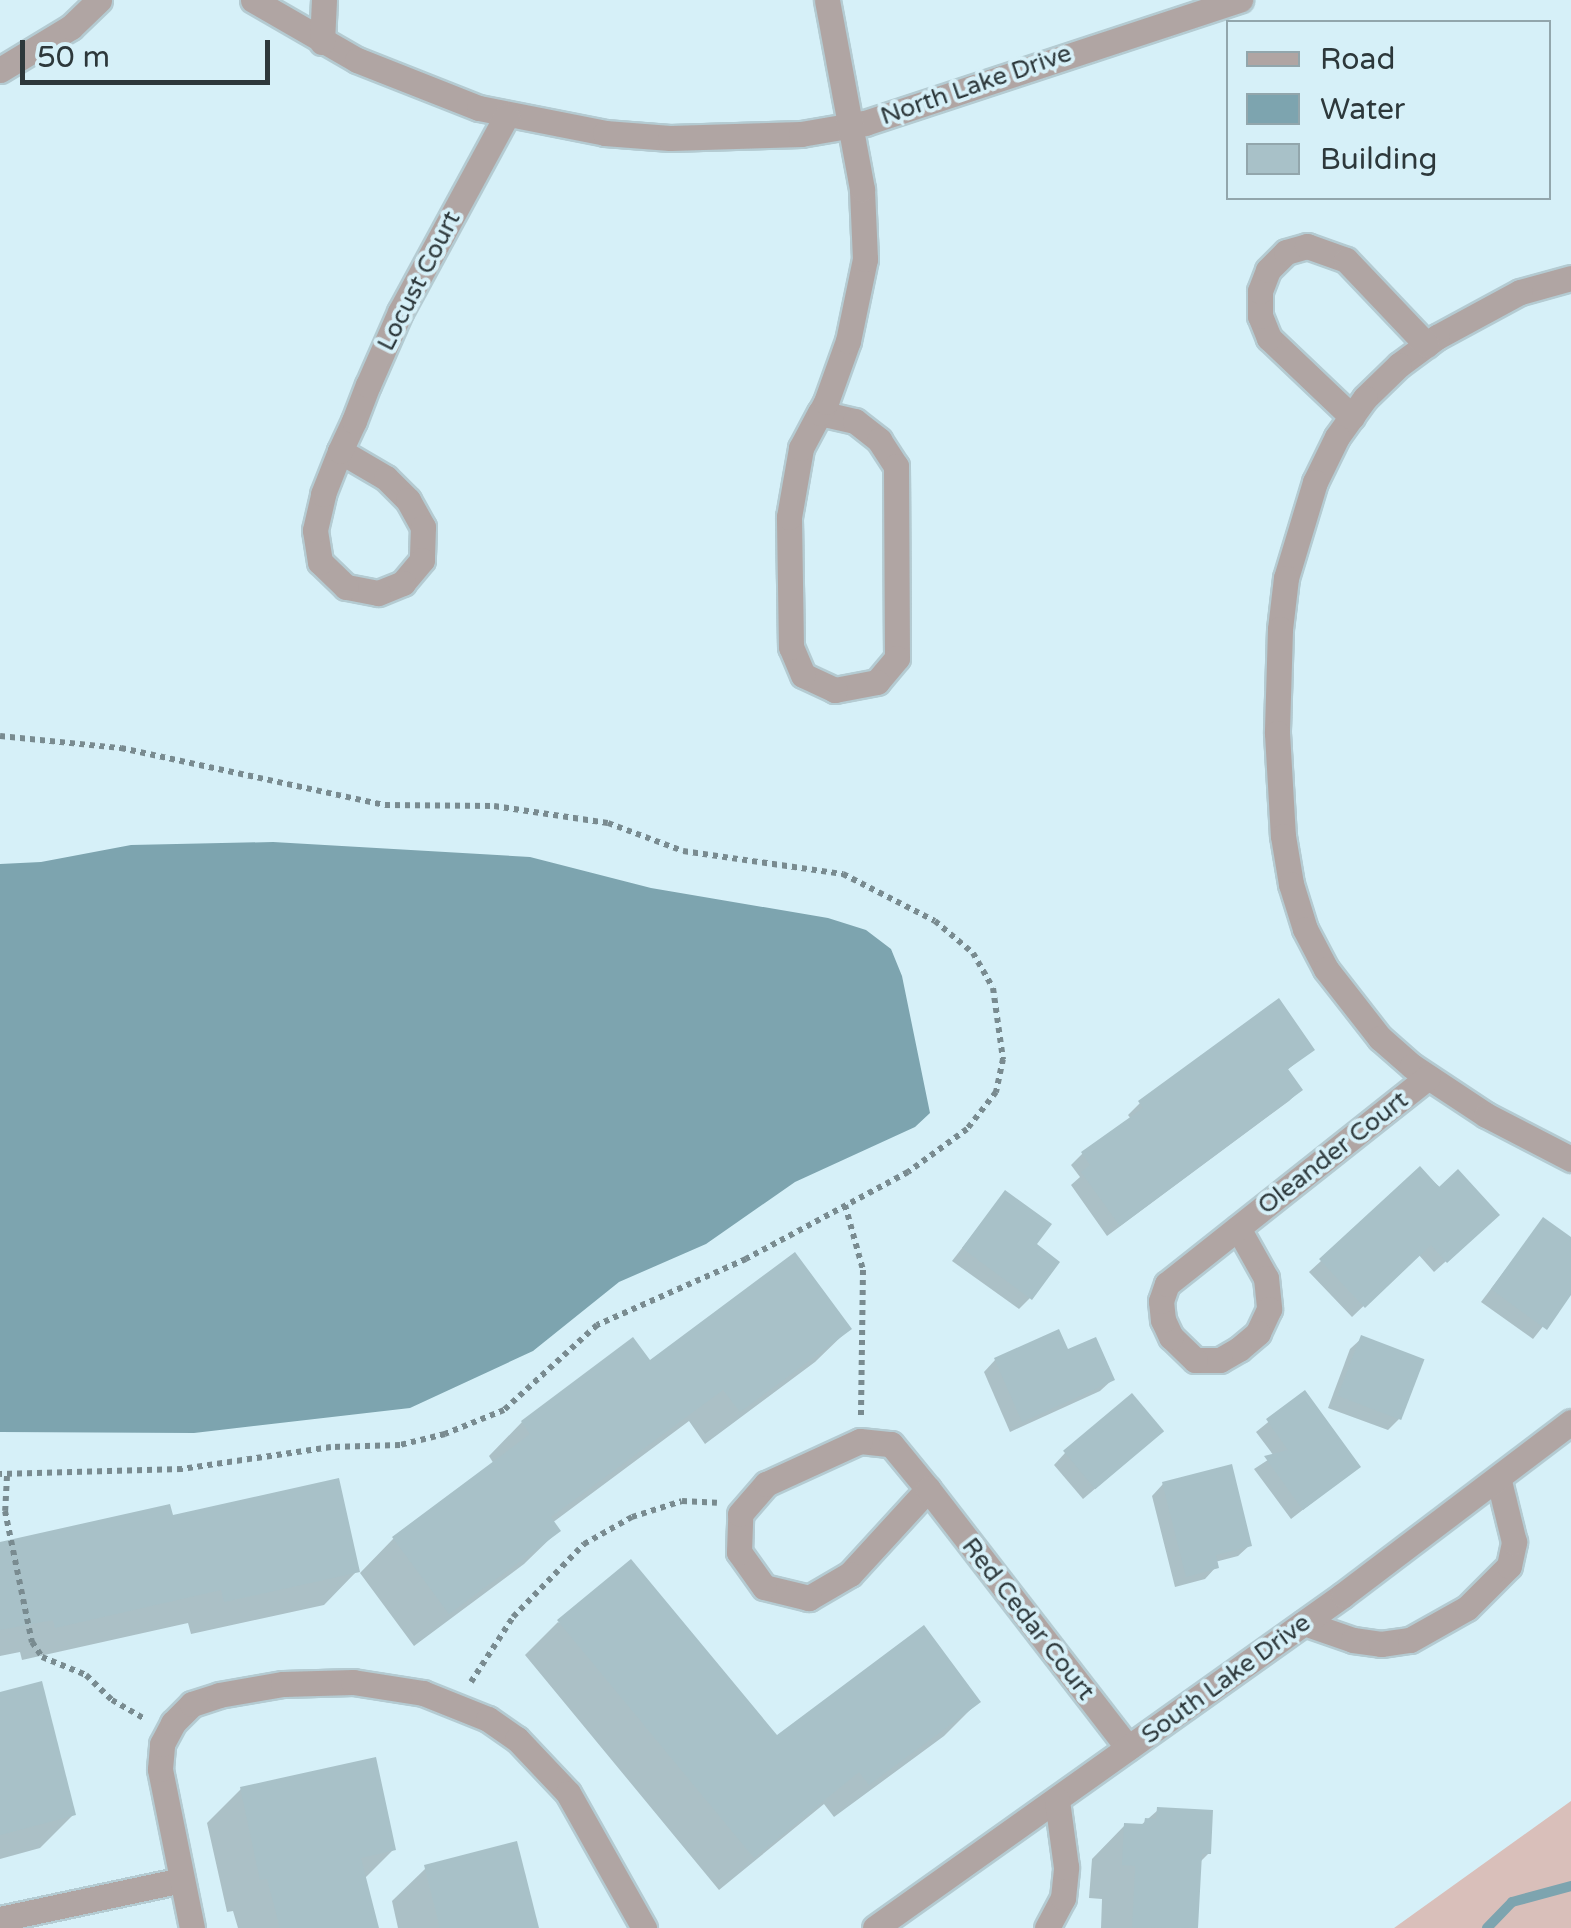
<!DOCTYPE html>
<html>
<head>
<meta charset="utf-8">
<style>
	body { margin:0 }
	#map { position:relative; width:1571px; height:1928px; overflow:hidden; background:#d6f0f8; font-family:"Varela Round",sans-serif }
	div>[style] { position:absolute }
	[style*='--x'] { left:calc(var(--x)*1px); top:calc(var(--y)*1px); width:calc(var(--w)*1px); rotate:calc(var(--a)*1deg) }
	.green>* { inset:0; background:#d9bfba }
	.water>* { inset:0; background:#7da4af }
	.shadow>* { inset:0; background:#0003 }
	.stream>* { height:10px; margin:-5px; padding:0 5px; transform-origin:5px; border-radius:5px; background:#7da4af }
	.building>* { inset:0; background:#a8c1c8; transform-origin:0 0 }
	.path>* { height:6px; margin-top:-3px; transform-origin:0; background:repeating-linear-gradient(90deg,#798b90 0 5px,transparent 0 10px) }
	.roads { filter:drop-shadow(2px 0 #b4cbd2) drop-shadow(-2px 0 #b4cbd2) drop-shadow(0 2px #b4cbd2) drop-shadow(0 -2px #b4cbd2) }
	.minor>* { height:25px; margin:-12.5px; padding:0 12.5px; transform-origin:12.5px; border-radius:12.5px; background:#b0a5a3 }
	span { translate:-50% -50%; white-space:nowrap; text-align:center; line-height:1.15; -webkit-text-stroke:8px #d6f0f8; paint-order:stroke }
	.street-label { font-size:25px; color:#2d383b }
	.legend { position:absolute; left:1226px; top:20px; width:325px; height:180px; box-sizing:border-box; background:#d6f0f8; border:2px solid #92a6ac; margin:0; padding:12px 18px; list-style:none; font-size:30px; color:#2d383b }
	.legend li { display:flex; align-items:center; gap:20px; height:50px }
	.legend b { width:50px; border:2px solid #92a6ac }
	.scale { position:absolute; left:20px; top:40px; width:250px; height:45px; box-sizing:border-box; border:5px solid #2d383b; border-top:0; padding-left:12px; font-size:30px; line-height:35px; white-space:nowrap; color:#2d383b; -webkit-text-stroke:8px #d6f0f8; paint-order:stroke }
</style>
</head>
<body>
<div id="map">
	<div class="green">
		<i style="clip-path:polygon(1571px 1800px,1571px 1928px,1394px 1928px,1571px 1801px)"></i>
	</div>
	<div class="water">
		<i style="clip-path:polygon(273px 842px,530px 857px,651px 888px,828px 918px,866px 930px,891px 949px,902px 976px,930px 1113px,915px 1127px,795px 1182px,706px 1244px,619px 1282px,533px 1351px,410px 1408px,194px 1433px,0 1432px,0 864px,41px 862px,131px 845px)"></i>
	</div>
	<div class="shadow">
		<i style="clip-path:polygon(1312px 1049px,1286px 1071px,1300px 1090px,1289px 1101px,1107px 1236px,1071px 1185px,1080px 1177px,1071px 1165px,1083px 1153px,1131px 1119px,1128px 1115px,1140px 1103px)"></i>
		<i style="clip-path:polygon(1420px 1170px,1485px 1226px,1434px 1272px,1418px 1254px,1352px 1317px,1309px 1272px)"></i>
		<i style="clip-path:polygon(1005px 1193px,1033px 1245px,1030px 1298px,1019px 1309px,952px 1261px)"></i>
		<i style="clip-path:polygon(1543px 1220px,1571px 1240px,1571px 1291px,1533px 1339px,1481px 1302px)"></i>
		<i style="clip-path:polygon(849px 1329px,815px 1362px,705px 1444px,689px 1421px,552px 1523px,558px 1531px,524px 1564px,414px 1646px,360px 1573px,393px 1539px,494px 1464px,489px 1456px,522px 1422px,649px 1364px)"></i>
		<i style="clip-path:polygon(1362px 1338px,1399px 1419px,1388px 1430px,1328px 1408px,1350px 1349px)"></i>
		<i style="clip-path:polygon(1067px 1352px,1112px 1380px,1100px 1391px,1010px 1432px,984px 1372px,995px 1360px)"></i>
		<i style="clip-path:polygon(1304px 1393px,1358px 1467px,1291px 1519px,1254px 1469px,1274px 1456px,1256px 1432px)"></i>
		<i style="clip-path:polygon(1150px 1442px,1083px 1499px,1054px 1465px,1065px 1453px)"></i>
		<i style="clip-path:polygon(1163px 1484px,1250px 1545px,1238px 1556px,1215px 1562px,1216px 1567px,1205px 1579px,1175px 1587px,1152px 1496px)"></i>
		<i style="clip-path:polygon(171px 1518px,357px 1571px,324px 1605px,191px 1634px,188px 1623px,22px 1660px,20px 1652px,0 1656px,0 1544px)"></i>
		<i style="clip-path:polygon(558px 1622px,776px 1738px,978px 1702px,944px 1736px,834px 1817px,824px 1804px,719px 1890px,525px 1655px)"></i>
		<i style="clip-path:polygon(0 1694px,74px 1814px,40px 1848px,0 1859px)"></i>
		<i style="clip-path:polygon(241px 1789px,394px 1849px,364px 1879px,376px 1928px,238px 1928px,233px 1911px,227px 1912px,207px 1823px)"></i>
		<i style="clip-path:polygon(1158px 1810px,1209px 1853px,1199px 1863px,1196px 1928px,1101px 1928px,1102px 1899px,1089px 1898px,1092px 1859px,1125px 1825px,1140px 1826px)"></i>
		<i style="clip-path:polygon(426px 1868px,537px 1928px,398px 1928px,392px 1901px)"></i>
	</div>
	<div class="stream">
		<i style="--x:1487;--y:1928;--w:36;--a:-46"></i>
		<i style="--x:1512;--y:1902;--w:61;--a:-15.2"></i>
	</div>
	<div class="building">
		<i style="clip-path:polygon(1279px 998px,1315px 1050px,1288px 1069px,1303px 1090px,1120px 1226px,1081px 1172px,1090px 1165px,1081px 1152px,1143px 1108px,1138px 1101px)"></i>
		<i style="clip-path:polygon(1420px 1166px,1439px 1187px,1458px 1169px,1500px 1215px,1447px 1263px,1431px 1245px,1365px 1308px,1319px 1259px)"></i>
		<i style="clip-path:polygon(1005px 1190px,1052px 1224px,1037px 1244px,1060px 1262px,1032px 1300px,962px 1248px)"></i>
		<i style="clip-path:polygon(1543px 1217px,1571px 1237px,1571px 1295px,1547px 1330px,1491px 1289px)"></i>
		<i style="clip-path:polygon(795px 1252px,852px 1329px,740px 1412px,723px 1390px,551px 1517px,561px 1531px,449px 1614px,392px 1537px,530px 1434px,521px 1421px,633px 1337px,650px 1360px)"></i>
		<i style="clip-path:polygon(1059px 1329px,1068px 1349px,1096px 1337px,1115px 1380px,1022px 1422px,994px 1358px)"></i>
		<i style="left:1361px;top:1335px;width:68px;height:65px;rotate:21deg"></i>
		<i style="clip-path:polygon(1305px 1390px,1361px 1467px,1303px 1510px,1264px 1456px,1288px 1450px,1266px 1419px)"></i>
		<i style="left:1132px;top:1393px;width:50px;height:90px;rotate:50deg"></i>
		<i style="clip-path:polygon(1232px 1464px,1252px 1546px,1216px 1555px,1219px 1568px,1186px 1577px,1162px 1482px)"></i>
		<i style="clip-path:polygon(339px 1478px,360px 1572px,224px 1602px,221px 1590px,55px 1628px,53px 1620px,0 1630px,0 1542px,170px 1504px,173px 1515px)"></i>
		<i style="clip-path:polygon(631px 1559px,777px 1735px,924px 1625px,981px 1702px,869px 1785px,859px 1772px,754px 1858px,557px 1620px)"></i>
		<i style="clip-path:polygon(42px 1681px,76px 1815px,0 1835px,0 1692px)"></i>
		<i style="clip-path:polygon(376px 1757px,396px 1850px,361px 1858px,379px 1928px,280px 1928px,267px 1879px,260px 1880px,240px 1787px)"></i>
		<i style="clip-path:polygon(1157px 1807px,1213px 1810px,1211px 1854px,1202px 1854px,1198px 1928px,1132px 1927px,1135px 1871px,1135px 1866px,1122px 1865px,1124px 1823px,1144px 1824px,1145px 1818px,1156px 1819px)"></i>
		<i style="clip-path:polygon(517px 1841px,539px 1928px,440px 1928px,424px 1865px)"></i>
	</div>
	<div class="path">
		<i style="--x:0;--y:736;--w:122;--a:5.7"></i>
		<i style="--x:121;--y:748;--w:270;--a:12.2"></i>
		<i style="--x:385;--y:805;--w:109;--a:0.5"></i>
		<i style="--x:494;--y:806;--w:115;--a:8.5"></i>
		<i style="--x:608;--y:823;--w:80;--a:20.5"></i>
		<i style="--x:683;--y:851;--w:162;--a:8.2"></i>
		<i style="--x:843;--y:874;--w:103;--a:27.1"></i>
		<i style="--x:935;--y:921;--w:50;--a:40.1"></i>
		<i style="--x:973;--y:953;--w:40;--a:60.3"></i>
		<i style="--x:993;--y:988;--w:72;--a:82"></i>
		<i style="--x:1003;--y:1059;--w:34;--a:102"></i>
		<i style="--x:996;--y:1092;--w:47;--a:128.1"></i>
		<i style="--x:967;--y:1129;--w:73;--a:143.9"></i>
		<i style="--x:908;--y:1172;--w:184;--a:151.8"></i>
		<i style="--x:746;--y:1259;--w:163;--a:156.1"></i>
		<i style="--x:597;--y:1325;--w:126;--a:137.6"></i>
		<i style="--x:504;--y:1410;--w:64;--a:157.9"></i>
		<i style="--x:445;--y:1434;--w:46;--a:166.3"></i>
		<i style="--x:400;--y:1445;--w:69;--a:178.3"></i>
		<i style="--x:331;--y:1447;--w:151;--a:171.6"></i>
		<i style="--x:182;--y:1469;--w:182;--a:178.4"></i>
		<i style="--x:845;--y:1205;--w:67;--a:74.5"></i>
		<i style="--x:863;--y:1270;--w:146;--a:90.8"></i>
		<i style="--x:7;--y:1476;--w:35;--a:93"></i>
		<i style="--x:5;--y:1511;--w:134;--a:78.4"></i>
		<i style="--x:32;--y:1642;--w:18;--a:56"></i>
		<i style="--x:42;--y:1657;--w:48;--a:22.2"></i>
		<i style="--x:86;--y:1675;--w:36;--a:44"></i>
		<i style="--x:112;--y:1700;--w:38;--a:30"></i>
		<i style="--x:471;--y:1682;--w:77;--a:-57.1"></i>
		<i style="--x:513;--y:1617;--w:102;--a:-45.8"></i>
		<i style="--x:584;--y:1544;--w:55;--a:-29.4"></i>
		<i style="--x:632;--y:1517;--w:52;--a:-17.7"></i>
		<i style="--x:682;--y:1501;--w:35;--a:3"></i>
	</div>
	<div class="roads">
		<div class="minor">
			<i style="--x:253;--y:0;--w:120;--a:30"></i>
			<i style="--x:357;--y:60;--w:131;--a:21.5"></i>
			<i style="--x:479;--y:108;--w:128;--a:11.2"></i>
			<i style="--x:605;--y:133;--w:65;--a:4.4"></i>
			<i style="--x:670;--y:138;--w:131;--a:-1.7"></i>
			<i style="--x:801;--y:134;--w:65;--a:-9.8"></i>
			<i style="--x:865;--y:123;--w:395;--a:-18.2"></i>
			<i style="--x:322;--y:42;--w:42;--a:-87.3"></i>
			<i style="--x:0;--y:70;--w:83;--a:-31.2"></i>
			<i style="--x:71;--y:27;--w:39;--a:-44"></i>
			<i style="--x:1571;--y:278;--w:53;--a:164.6"></i>
			<i style="--x:1520;--y:292;--w:94;--a:151.5"></i>
			<i style="--x:1437;--y:337;--w:47;--a:143.6"></i>
			<i style="--x:1399;--y:365;--w:47;--a:135.9"></i>
			<i style="--x:1365;--y:398;--w:48;--a:125.7"></i>
			<i style="--x:1337;--y:437;--w:50;--a:116.1"></i>
			<i style="--x:1315;--y:482;--w:100;--a:106.8"></i>
			<i style="--x:1286;--y:578;--w:51;--a:96.7"></i>
			<i style="--x:1280;--y:629;--w:104;--a:91.7"></i>
			<i style="--x:1277;--y:733;--w:103;--a:86.7"></i>
			<i style="--x:1283;--y:836;--w:49;--a:80.5"></i>
			<i style="--x:1291;--y:884;--w:47;--a:72.7"></i>
			<i style="--x:1305;--y:929;--w:45;--a:62.3"></i>
			<i style="--x:1326;--y:969;--w:88;--a:52"></i>
			<i style="--x:1380;--y:1038;--w:43;--a:41.2"></i>
			<i style="--x:1412;--y:1066;--w:89;--a:33.5"></i>
			<i style="--x:1486;--y:1115;--w:96;--a:27.4"></i>
			<i style="--x:820;--y:413;--w:36;--a:13"></i>
			<i style="--x:855;--y:421;--w:31;--a:38"></i>
			<i style="--x:879;--y:440;--w:31;--a:57"></i>
			<i style="--x:896;--y:466;--w:192;--a:89.7"></i>
			<i style="--x:897;--y:658;--w:31;--a:130"></i>
			<i style="--x:877;--y:682;--w:43;--a:169.2"></i>
			<i style="--x:835;--y:690;--w:35;--a:-155"></i>
			<i style="--x:803;--y:675;--w:30;--a:-113"></i>
			<i style="--x:791;--y:647;--w:130;--a:-90.9"></i>
			<i style="--x:789;--y:517;--w:70;--a:-80.1"></i>
			<i style="--x:801;--y:448;--w:40;--a:-62"></i>
			<i style="--x:820;--y:413;--w:13;--a:-61"></i>
			<i style="--x:826;--y:402;--w:65;--a:-70.2"></i>
			<i style="--x:848;--y:341;--w:84;--a:-78.3"></i>
			<i style="--x:865;--y:259;--w:70;--a:-92.5"></i>
			<i style="--x:862;--y:189;--w:192;--a:-100.5"></i>
			<i style="--x:1352;--y:417;--w:115;--a:-136.4"></i>
			<i style="--x:1269;--y:338;--w:24;--a:-112"></i>
			<i style="--x:1260;--y:316;--w:25;--a:-90"></i>
			<i style="--x:1260;--y:291;--w:22;--a:-69"></i>
			<i style="--x:1268;--y:270;--w:25;--a:-45"></i>
			<i style="--x:1286;--y:252;--w:22;--a:-16"></i>
			<i style="--x:1307;--y:246;--w:41;--a:19.7"></i>
			<i style="--x:1346;--y:260;--w:117;--a:46.4"></i>
			<i style="--x:340;--y:451;--w:53;--a:30.4"></i>
			<i style="--x:386;--y:478;--w:31;--a:45"></i>
			<i style="--x:408;--y:500;--w:31;--a:61"></i>
			<i style="--x:423;--y:527;--w:33;--a:92"></i>
			<i style="--x:422;--y:560;--w:30;--a:130"></i>
			<i style="--x:403;--y:583;--w:27;--a:158"></i>
			<i style="--x:378;--y:593;--w:33;--a:-169"></i>
			<i style="--x:346;--y:587;--w:36;--a:-136"></i>
			<i style="--x:320;--y:562;--w:32;--a:-99"></i>
			<i style="--x:315;--y:530;--w:37;--a:-77"></i>
			<i style="--x:323;--y:494;--w:46;--a:-68.4"></i>
			<i style="--x:340;--y:451;--w:33;--a:-65"></i>
			<i style="--x:354;--y:421;--w:39;--a:-69"></i>
			<i style="--x:368;--y:385;--w:80;--a:-66.3"></i>
			<i style="--x:400;--y:312;--w:224;--a:-61.5"></i>
			<i style="--x:1238;--y:1228;--w:57;--a:60.8"></i>
			<i style="--x:1266;--y:1278;--w:31;--a:84"></i>
			<i style="--x:1269;--y:1309;--w:26;--a:115"></i>
			<i style="--x:1258;--y:1333;--w:25;--a:140"></i>
			<i style="--x:1239;--y:1349;--w:22;--a:150"></i>
			<i style="--x:1220;--y:1360;--w:25;--a:180"></i>
			<i style="--x:1195;--y:1360;--w:33;--a:-136"></i>
			<i style="--x:1171;--y:1337;--w:19;--a:-115"></i>
			<i style="--x:1163;--y:1320;--w:19;--a:-96"></i>
			<i style="--x:1161;--y:1301;--w:18;--a:-71"></i>
			<i style="--x:1167;--y:1284;--w:333;--a:-38.4"></i>
			<i style="--x:860;--y:1441;--w:31;--a:6"></i>
			<i style="--x:891;--y:1444;--w:58;--a:50.6"></i>
			<i style="--x:928;--y:1489;--w:115;--a:132.5"></i>
			<i style="--x:850;--y:1574;--w:48;--a:149.7"></i>
			<i style="--x:809;--y:1598;--w:46;--a:-166.3"></i>
			<i style="--x:764;--y:1587;--w:43;--a:-125.5"></i>
			<i style="--x:739;--y:1552;--w:38;--a:-88"></i>
			<i style="--x:740;--y:1514;--w:40;--a:-49"></i>
			<i style="--x:766;--y:1484;--w:103;--a:-24.6"></i>
			<i style="--x:928;--y:1489;--w:327;--a:52.3"></i>
			<i style="--x:1304;--y:1623;--w:52;--a:19.1"></i>
			<i style="--x:1353;--y:1640;--w:28;--a:8"></i>
			<i style="--x:1381;--y:1644;--w:29;--a:-8"></i>
			<i style="--x:1410;--y:1640;--w:65;--a:-29.3"></i>
			<i style="--x:1467;--y:1608;--w:59;--a:-45"></i>
			<i style="--x:1509;--y:1566;--w:25;--a:-78"></i>
			<i style="--x:1514;--y:1542;--w:63;--a:-103.8"></i>
			<i style="--x:0;--y:1919;--w:186;--a:-12.1"></i>
			<i style="--x:192;--y:1928;--w:162;--a:-101.4"></i>
			<i style="--x:160;--y:1769;--w:25;--a:-85"></i>
			<i style="--x:162;--y:1744;--w:24;--a:-62"></i>
			<i style="--x:173;--y:1723;--w:27;--a:-45"></i>
			<i style="--x:192;--y:1704;--w:28;--a:-18"></i>
			<i style="--x:219;--y:1695;--w:65;--a:-9.8"></i>
			<i style="--x:283;--y:1684;--w:70;--a:-1.6"></i>
			<i style="--x:353;--y:1682;--w:71;--a:8.9"></i>
			<i style="--x:423;--y:1693;--w:70;--a:21.8"></i>
			<i style="--x:488;--y:1719;--w:35;--a:35"></i>
			<i style="--x:517;--y:1739;--w:74;--a:46.6"></i>
			<i style="--x:568;--y:1793;--w:155;--a:60.6"></i>
			<i style="--x:875;--y:1928;--w:574;--a:-35.43"></i>
			<i style="--x:1343;--y:1595;--w:286;--a:-37.2"></i>
			<i style="--x:1047;--y:1928;--w:34;--a:-62"></i>
			<i style="--x:1063;--y:1898;--w:31;--a:-84"></i>
			<i style="--x:1066;--y:1867;--w:68;--a:-97.7"></i>
		</div>
	</div>
	<div class="street-label">
		<span style="left:976px;top:85px;rotate:-19deg">North Lake Drive</span>
		<span style="left:419px;top:281px;rotate:-63deg">Locust Court</span>
		<span style="left:1333px;top:1153px;rotate:-38deg">Oleander Court</span>
		<span style="left:1028px;top:1619px;rotate:52deg">Red Cedar Court</span>
		<span style="left:1226px;top:1679px;rotate:-36deg">South Lake Drive</span>
	</div>
	<ul class="legend">
	<li><b style="height:12px;background:#b0a5a3"></b>Road</li>
	<li><b style="height:28px;background:#7da4af"></b>Water</li>
	<li><b style="height:28px;background:#a8c1c8"></b>Building</li>
	</ul>
	<div class="scale">50 m</div>
</div>
</body>
</html>
